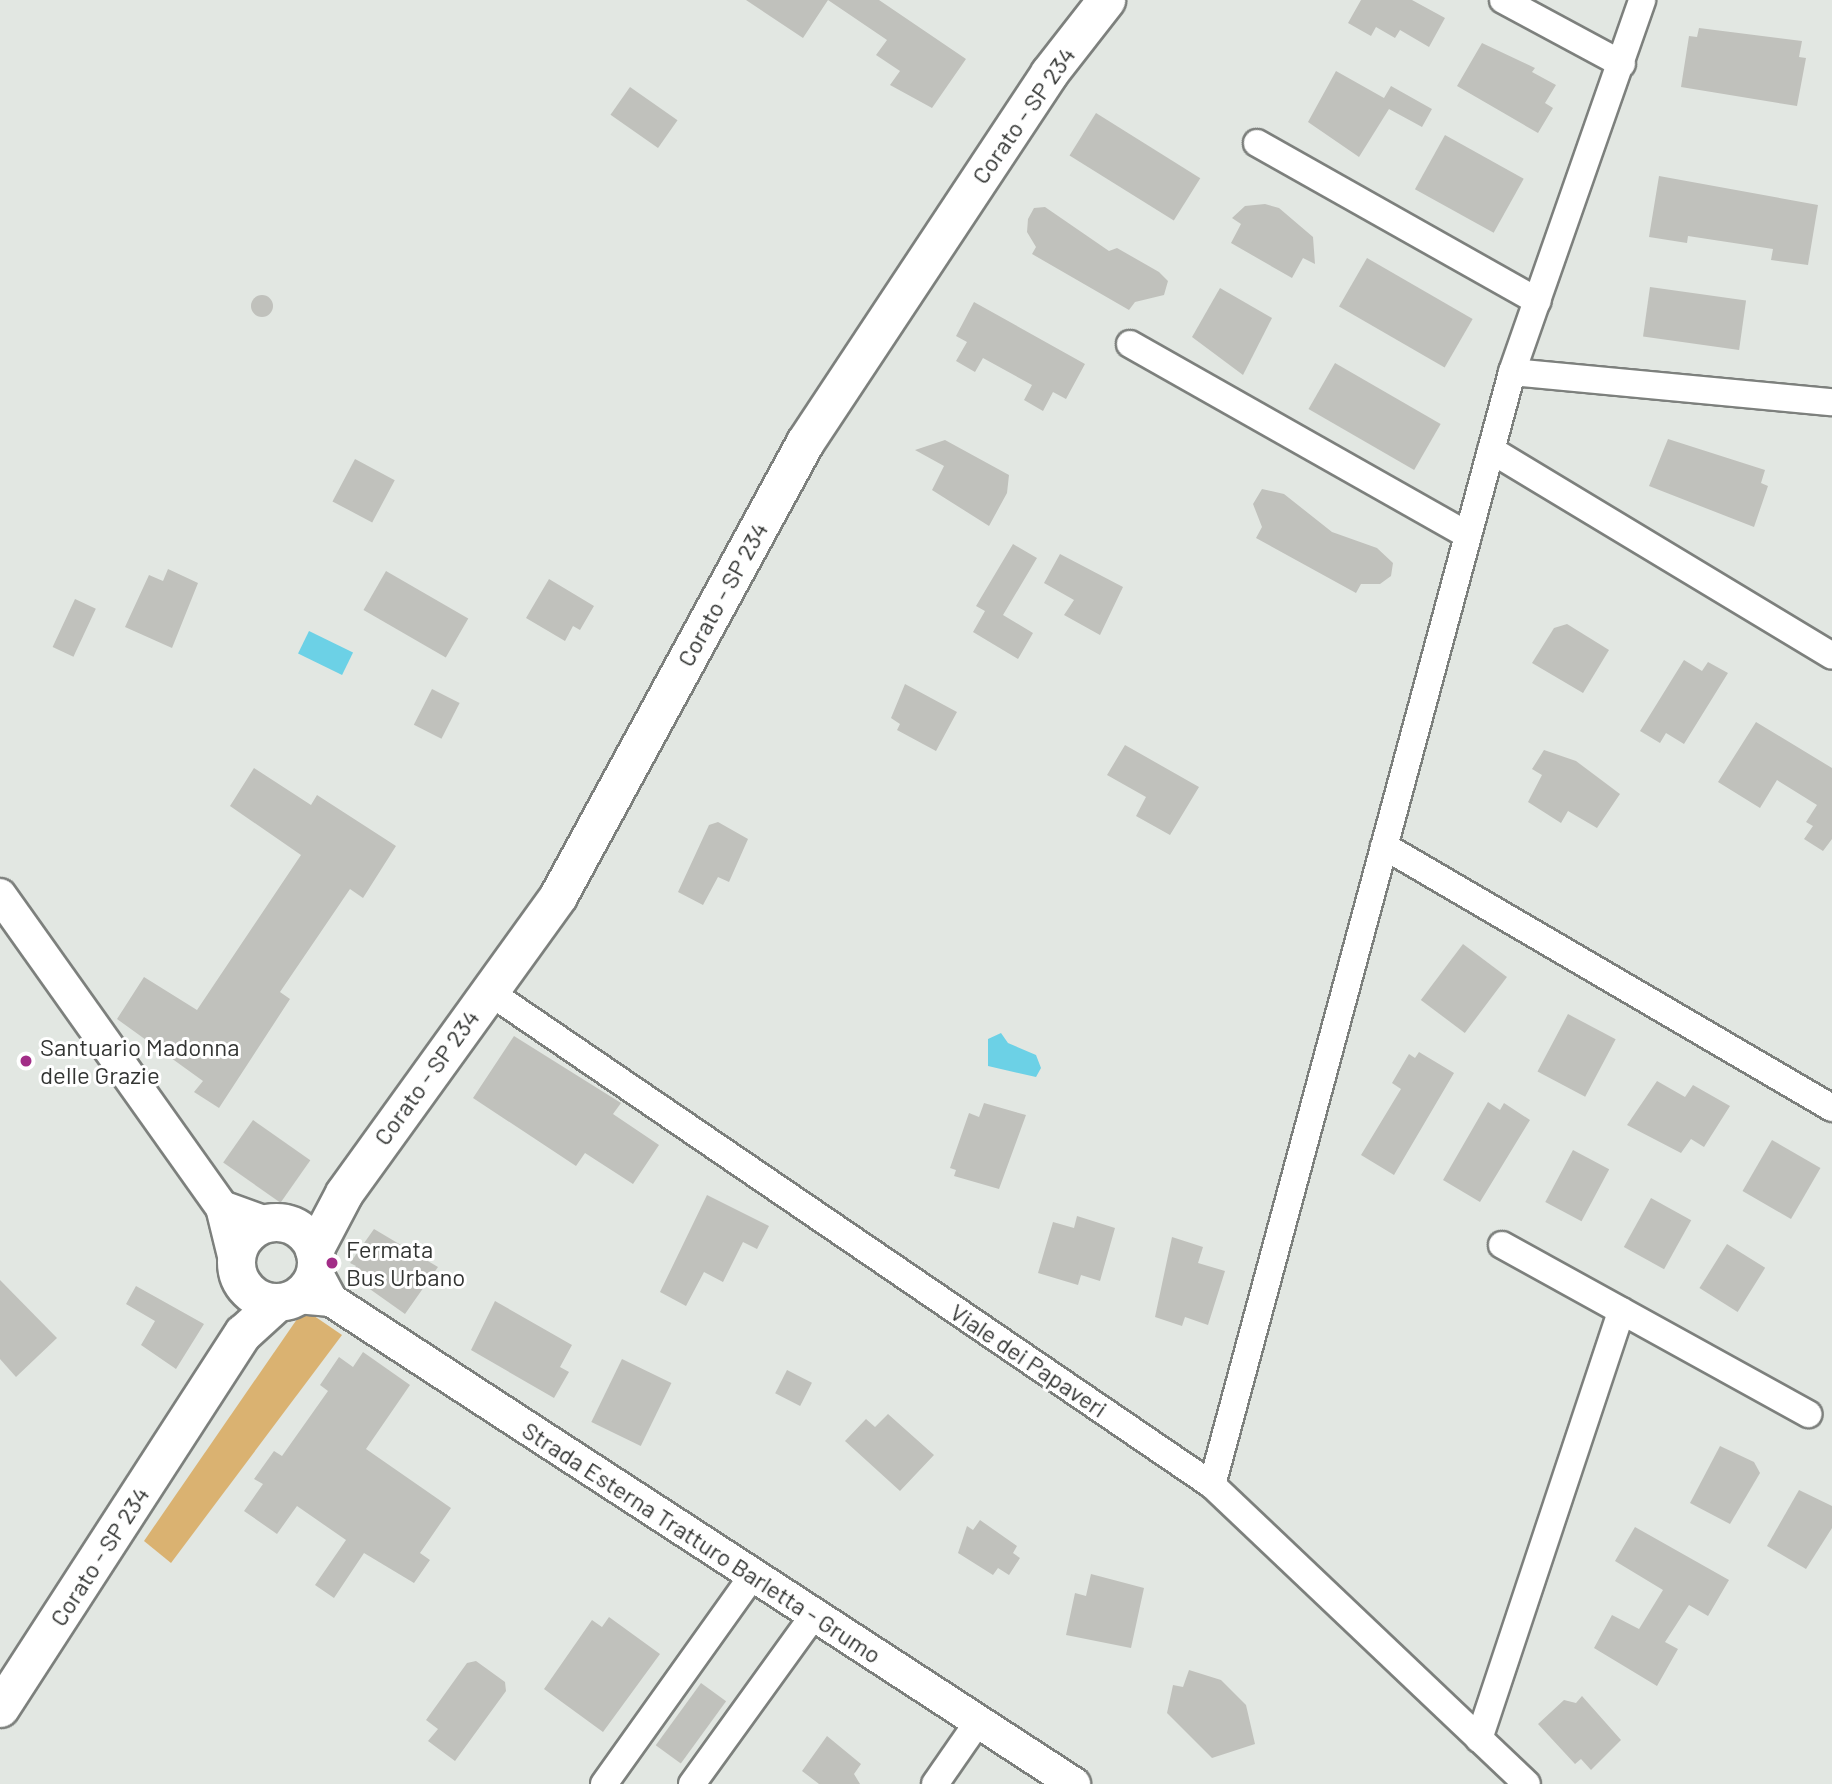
<!DOCTYPE html>
<html>
<head>
<meta charset="utf-8">
<style>
	body { margin:0 }
	#map { position:relative; width:1832px; height:1784px; overflow:hidden; background:#e2e7e2; font-family:Barlow,sans-serif }
	div>[style] { position:absolute }
	[style*='--x'] { left:calc(var(--x)*1px); top:calc(var(--y)*1px); width:calc(var(--w)*1px); rotate:calc(var(--a)*1deg) }
	.green>* { inset:0; background:#dab271 }
	.water>* { inset:0; background:#6cd1e6; transform-origin:0 0 }
	.building>* { inset:0; background:#c0c1bc; transform-origin:0 0 }
	.round { border-radius:50% }
	.roads { filter:drop-shadow(2px 0 #7d807d) drop-shadow(-2px 0 #7d807d) drop-shadow(0 2px #7d807d) drop-shadow(0 -2px #7d807d) }
	.minor>* { height:26px; margin:-13px; padding:0 13px; transform-origin:13px; border-radius:13px; background:#fff }
	.tertiary>* { height:32px; margin:-16px; padding:0 16px; transform-origin:16px; border-radius:16px; background:#fff }
	.secondary>* { height:37px; margin:-18.5px; padding:0 18.5px; transform-origin:18.5px; border-radius:18.5px; background:#fff }
	.secondary>.ring { margin:-18.5px; padding:0; box-sizing:content-box; background:none; border:37px solid #fff; border-radius:50% }
	.dots>* { width:19px; height:19px; translate:-50% -50%; box-sizing:border-box; border:4px solid #fff; border-radius:50% }
	span { translate:-50% -50%; white-space:nowrap; text-align:center; line-height:1.15; -webkit-text-stroke:6px #fff; paint-order:stroke }
	.street-label { font-size:24px; color:#333533 }
	.poi-label { font-size:24px; color:#333533 }
	.left { translate:0 -50%; text-align:left }
</style>
</head>
<body>
<div id="map">
	<div class="green">
		<i style="clip-path:polygon(304px 1309px,342px 1335px,171px 1563px,144px 1541px)"></i>
	</div>
	<div class="water">
		<i style="left:309px;top:631px;width:49px;height:25px;rotate:26deg"></i>
		<i style="clip-path:polygon(1001px 1033px,1008px 1043px,1036px 1055px,1041px 1068px,1036px 1077px,988px 1066px,988px 1039px)"></i>
	</div>
	<div class="building">
		<i style="clip-path:polygon(746px 0,879px 0,966px 59px,932px 108px,890px 85px,900px 71px,876px 55px,887px 40px,828px 0,803px 38px)"></i>
		<i style="clip-path:polygon(1361px 0,1412px 0,1445px 18px,1429px 47px,1400px 30px,1395px 38px,1376px 27px,1371px 36px,1348px 23px)"></i>
		<i style="clip-path:polygon(1699px 28px,1802px 41px,1799px 57px,1806px 58px,1797px 106px,1681px 87px,1689px 36px,1697px 37px)"></i>
		<i style="clip-path:polygon(1482px 43px,1535px 68px,1532px 72px,1556px 85px,1545px 103px,1553px 108px,1538px 133px,1457px 86px)"></i>
		<i style="clip-path:polygon(1336px 71px,1384px 98px,1391px 86px,1432px 109px,1422px 127px,1389px 109px,1359px 157px,1308px 122px)"></i>
		<i style="left:630px;top:87px;width:58px;height:34px;rotate:35deg"></i>
		<i style="left:1096px;top:113px;width:123px;height:50px;rotate:32deg"></i>
		<i style="left:1445px;top:135px;width:90px;height:62px;rotate:29deg"></i>
		<i style="clip-path:polygon(1659px 176px,1818px 205px,1808px 265px,1771px 260px,1773px 249px,1688px 236px,1687px 243px,1649px 237px)"></i>
		<i style="clip-path:polygon(1265px 204px,1279px 208px,1313px 237px,1315px 264px,1303px 258px,1292px 278px,1231px 243px,1241px 224px,1232px 218px,1245px 206px)"></i>
		<i style="clip-path:polygon(1045px 207px,1109px 251px,1117px 248px,1159px 272px,1168px 281px,1164px 295px,1135px 302px,1129px 310px,1032px 254px,1036px 247px,1027px 232px,1028px 219px,1034px 208px)"></i>
		<i style="left:1367px;top:258px;width:122px;height:56px;rotate:30deg"></i>
		<i style="left:1650px;top:287px;width:97px;height:50px;rotate:8deg"></i>
		<i style="clip-path:polygon(1220px 288px,1272px 318px,1243px 375px,1192px 337px)"></i>
		<i class="round" style="left:251px;top:295px;width:22px;height:22px"></i>
		<i style="clip-path:polygon(974px 302px,1085px 364px,1066px 399px,1053px 392px,1043px 411px,1024px 400px,1032px 385px,983px 358px,975px 372px,956px 361px,967px 342px,956px 336px)"></i>
		<i style="left:1335px;top:363px;width:122px;height:53px;rotate:30deg"></i>
		<i style="clip-path:polygon(1668px 439px,1765px 470px,1761px 483px,1768px 486px,1754px 527px,1649px 486px)"></i>
		<i style="clip-path:polygon(945px 440px,1009px 475px,1007px 493px,989px 526px,932px 490px,944px 466px,915px 450px)"></i>
		<i style="left:355px;top:459px;width:45px;height:48px;rotate:28deg"></i>
		<i style="clip-path:polygon(1262px 489px,1284px 494px,1332px 532px,1377px 548px,1393px 563px,1391px 576px,1380px 584px,1361px 584px,1356px 593px,1256px 538px,1262px 527px,1253px 504px)"></i>
		<i style="clip-path:polygon(1013px 544px,1037px 558px,1003px 615px,1033px 633px,1018px 659px,973px 632px,985px 611px,976px 606px)"></i>
		<i style="clip-path:polygon(1060px 554px,1123px 587px,1100px 635px,1064px 615px,1074px 600px,1044px 583px)"></i>
		<i style="clip-path:polygon(168px 569px,198px 583px,172px 648px,125px 627px,149px 575px,163px 581px)"></i>
		<i style="left:386px;top:571px;width:95px;height:45px;rotate:30deg"></i>
		<i style="clip-path:polygon(549px 579px,594px 606px,580px 630px,573px 626px,565px 641px,526px 618px)"></i>
		<i style="left:75px;top:599px;width:23px;height:53px;rotate:25deg"></i>
		<i style="clip-path:polygon(1567px 624px,1609px 650px,1583px 693px,1532px 663px,1554px 628px)"></i>
		<i style="clip-path:polygon(1684px 660px,1702px 671px,1708px 662px,1728px 673px,1684px 744px,1666px 733px,1660px 743px,1640px 731px)"></i>
		<i style="clip-path:polygon(905px 684px,957px 712px,936px 751px,897px 730px,900px 724px,891px 718px)"></i>
		<i style="left:432px;top:689px;width:31px;height:40px;rotate:27deg"></i>
		<i style="clip-path:polygon(1756px 722px,1832px 768px,1832px 839px,1823px 851px,1804px 839px,1813px 826px,1806px 822px,1817px 805px,1777px 780px,1760px 808px,1718px 782px)"></i>
		<i style="clip-path:polygon(1125px 745px,1199px 787px,1170px 835px,1136px 816px,1146px 797px,1107px 775px)"></i>
		<i style="clip-path:polygon(1544px 750px,1576px 761px,1620px 794px,1597px 828px,1568px 811px,1561px 823px,1528px 802px,1542px 775px,1532px 769px)"></i>
		<i style="clip-path:polygon(254px 768px,311px 805px,317px 795px,396px 846px,363px 898px,350px 889px,280px 992px,290px 999px,219px 1108px,194px 1092px,203px 1081px,117px 1019px,144px 977px,197px 1010px,301px 855px,230px 806px)"></i>
		<i style="clip-path:polygon(718px 822px,748px 839px,729px 882px,718px 877px,703px 905px,678px 892px,709px 825px)"></i>
		<i style="left:1463px;top:944px;width:55px;height:70px;rotate:37deg"></i>
		<i style="left:1568px;top:1014px;width:54px;height:65px;rotate:28deg"></i>
		<i style="clip-path:polygon(514px 1036px,621px 1103px,613px 1114px,659px 1145px,633px 1184px,585px 1153px,576px 1166px,473px 1098px)"></i>
		<i style="clip-path:polygon(1419px 1052px,1454px 1073px,1394px 1175px,1361px 1155px,1401px 1089px,1392px 1083px,1409px 1054px,1415px 1058px)"></i>
		<i style="clip-path:polygon(1657px 1081px,1685px 1097px,1693px 1085px,1730px 1106px,1704px 1147px,1691px 1139px,1681px 1153px,1627px 1125px)"></i>
		<i style="clip-path:polygon(1488px 1102px,1500px 1110px,1504px 1103px,1530px 1120px,1480px 1202px,1443px 1180px)"></i>
		<i style="clip-path:polygon(984px 1103px,1026px 1115px,999px 1189px,954px 1176px,956px 1170px,950px 1168px,969px 1113px,979px 1117px)"></i>
		<i style="left:253px;top:1120px;width:70px;height:52px;rotate:35deg"></i>
		<i style="left:1772px;top:1140px;width:56px;height:59px;rotate:30deg"></i>
		<i style="left:1573px;top:1150px;width:41px;height:59px;rotate:28deg"></i>
		<i style="clip-path:polygon(707px 1195px,769px 1226px,757px 1249px,743px 1242px,723px 1282px,704px 1272px,686px 1306px,660px 1292px)"></i>
		<i style="left:1651px;top:1198px;width:46px;height:56px;rotate:29deg"></i>
		<i style="clip-path:polygon(1077px 1216px,1115px 1228px,1100px 1281px,1081px 1275px,1078px 1285px,1038px 1273px,1053px 1222px,1074px 1228px)"></i>
		<i style="clip-path:polygon(374px 1229px,438px 1267px,405px 1314px,350px 1275px,356px 1266px,350px 1263px)"></i>
		<i style="clip-path:polygon(1172px 1237px,1203px 1247px,1198px 1263px,1225px 1271px,1208px 1325px,1185px 1317px,1182px 1326px,1155px 1317px)"></i>
		<i style="left:1727px;top:1244px;width:45px;height:52px;rotate:32deg"></i>
		<i style="clip-path:polygon(0 1280px,57px 1338px,16px 1377px,0 1359px)"></i>
		<i style="clip-path:polygon(136px 1286px,204px 1324px,176px 1369px,141px 1345px,155px 1321px,126px 1304px)"></i>
		<i style="clip-path:polygon(495px 1301px,572px 1345px,560px 1367px,569px 1372px,554px 1398px,471px 1350px)"></i>
		<i style="clip-path:polygon(363px 1352px,410px 1385px,366px 1449px,451px 1508px,420px 1553px,430px 1560px,414px 1583px,364px 1553px,334px 1598px,315px 1585px,346px 1540px,297px 1506px,277px 1534px,244px 1511px,263px 1484px,254px 1479px,274px 1451px,282px 1456px,328px 1391px,320px 1385px,339px 1357px,353px 1367px)"></i>
		<i style="left:622px;top:1359px;width:55px;height:70px;rotate:26deg"></i>
		<i style="left:787px;top:1370px;width:28px;height:26px;rotate:27deg"></i>
		<i style="clip-path:polygon(888px 1414px,934px 1455px,900px 1491px,845px 1441px,866px 1419px,875px 1427px)"></i>
		<i style="clip-path:polygon(1720px 1446px,1754px 1462px,1760px 1473px,1730px 1524px,1690px 1503px)"></i>
		<i style="clip-path:polygon(1799px 1490px,1832px 1506px,1832px 1528px,1806px 1569px,1767px 1546px)"></i>
		<i style="clip-path:polygon(980px 1520px,1017px 1546px,1013px 1553px,1020px 1558px,1009px 1575px,998px 1568px,993px 1575px,958px 1553px,967px 1526px,973px 1530px)"></i>
		<i style="clip-path:polygon(1635px 1527px,1729px 1580px,1708px 1616px,1689px 1605px,1665px 1642px,1678px 1649px,1657px 1686px,1594px 1648px,1612px 1615px,1639px 1629px,1663px 1590px,1615px 1561px)"></i>
		<i style="clip-path:polygon(1091px 1574px,1144px 1588px,1131px 1648px,1066px 1635px,1075px 1593px,1086px 1596px)"></i>
		<i style="clip-path:polygon(609px 1617px,660px 1654px,603px 1732px,544px 1689px,592px 1620px,602px 1627px)"></i>
		<i style="clip-path:polygon(476px 1661px,505px 1682px,506px 1691px,455px 1761px,428px 1741px,438px 1729px,426px 1720px,467px 1663px)"></i>
		<i style="clip-path:polygon(1189px 1670px,1221px 1680px,1246px 1705px,1255px 1744px,1212px 1758px,1167px 1713px,1173px 1685px,1183px 1687px)"></i>
		<i style="left:701px;top:1683px;width:31px;height:77px;rotate:36deg"></i>
		<i style="clip-path:polygon(1582px 1696px,1621px 1740px,1591px 1770px,1581px 1759px,1575px 1764px,1538px 1724px,1564px 1700px,1576px 1703px)"></i>
		<i style="clip-path:polygon(827px 1736px,861px 1764px,854px 1774px,860px 1784px,819px 1784px,802px 1771px)"></i>
	</div>
	<div class="roads">
		<div class="minor">
			<i style="--x:1503;--y:0;--w:135;--a:28.3"></i>
			<i style="--x:1257;--y:143;--w:322;--a:29.4"></i>
			<i style="--x:1130;--y:344;--w:388;--a:29.5"></i>
			<i style="--x:1512;--y:372;--w:321;--a:5.4"></i>
			<i style="--x:1491;--y:450;--w:398;--a:31.1"></i>
			<i style="--x:1384;--y:846;--w:519;--a:30.32"></i>
			<i style="--x:488;--y:991;--w:876;--a:34.31"></i>
			<i style="--x:1212;--y:1485;--w:434;--a:43.5"></i>
			<i style="--x:1502;--y:1245;--w:350;--a:28.9"></i>
			<i style="--x:1212;--y:1485;--w:1153;--a:-74.91"></i>
			<i style="--x:1512;--y:372;--w:394;--a:-70.7"></i>
			<i style="--x:1479;--y:1739;--w:451;--a:-71.6"></i>
			<i style="--x:604;--y:1784;--w:257;--a:-54.5"></i>
			<i style="--x:692;--y:1784;--w:208;--a:-54.2"></i>
			<i style="--x:935;--y:1784;--w:75;--a:-55.3"></i>
		</div>
		<div class="tertiary">
			<i style="--x:0;--y:895;--w:383;--a:54.6"></i>
			<i style="--x:222;--y:1207;--w:55;--a:76.2"></i>
			<i style="--x:222;--y:1207;--w:47;--a:20"></i>
			<i style="--x:315;--y:1270;--w:34;--a:62"></i>
			<i style="--x:297;--y:1297;--w:34;--a:5"></i>
			<i style="--x:331;--y:1300;--w:887;--a:33.08"></i>
		</div>
		<div class="secondary">
			<i class="ring" style="left:236px;top:1222px;width:43px;height:43px"></i>
			<i style="--x:314;--y:1250;--w:64;--a:-62.2"></i>
			<i style="--x:344;--y:1193;--w:366;--a:-54.2"></i>
			<i style="--x:558;--y:896;--w:517;--a:-61.45"></i>
			<i style="--x:805;--y:442;--w:442;--a:-56.5"></i>
			<i style="--x:1049;--y:73;--w:93;--a:-52"></i>
			<i style="--x:0;--y:1708;--w:447;--a:-57.1"></i>
			<i style="--x:243;--y:1333;--w:45;--a:-42.3"></i>
		</div>
	</div>
	<div class="dots">
		<i style="left:26px;top:1061px;background:#a22d87"></i>
		<i style="left:332px;top:1263px;background:#a22d87"></i>
	</div>
	<div class="street-label">
		<span style="left:1023px;top:115px;rotate:-55deg">Corato - SP 234</span>
		<span style="left:722px;top:594px;rotate:-61deg">Corato - SP 234</span>
		<span style="left:426px;top:1077px;rotate:-54deg">Corato - SP 234</span>
		<span style="left:1029px;top:1360px;rotate:34deg">Viale dei Papaveri</span>
		<span style="left:702px;top:1542px;rotate:33deg">Strada Esterna Tratturo Barletta - Grumo</span>
		<span style="left:99px;top:1556px;rotate:-57deg">Corato - SP 234</span>
	</div>
	<div class="poi-label">
		<span class="left" style="left:40px;top:1061px">Santuario Madonna<br>delle Grazie</span>
		<span class="left" style="left:346px;top:1263px">Fermata<br>Bus Urbano</span>
	</div>
</div>
</body>
</html>
